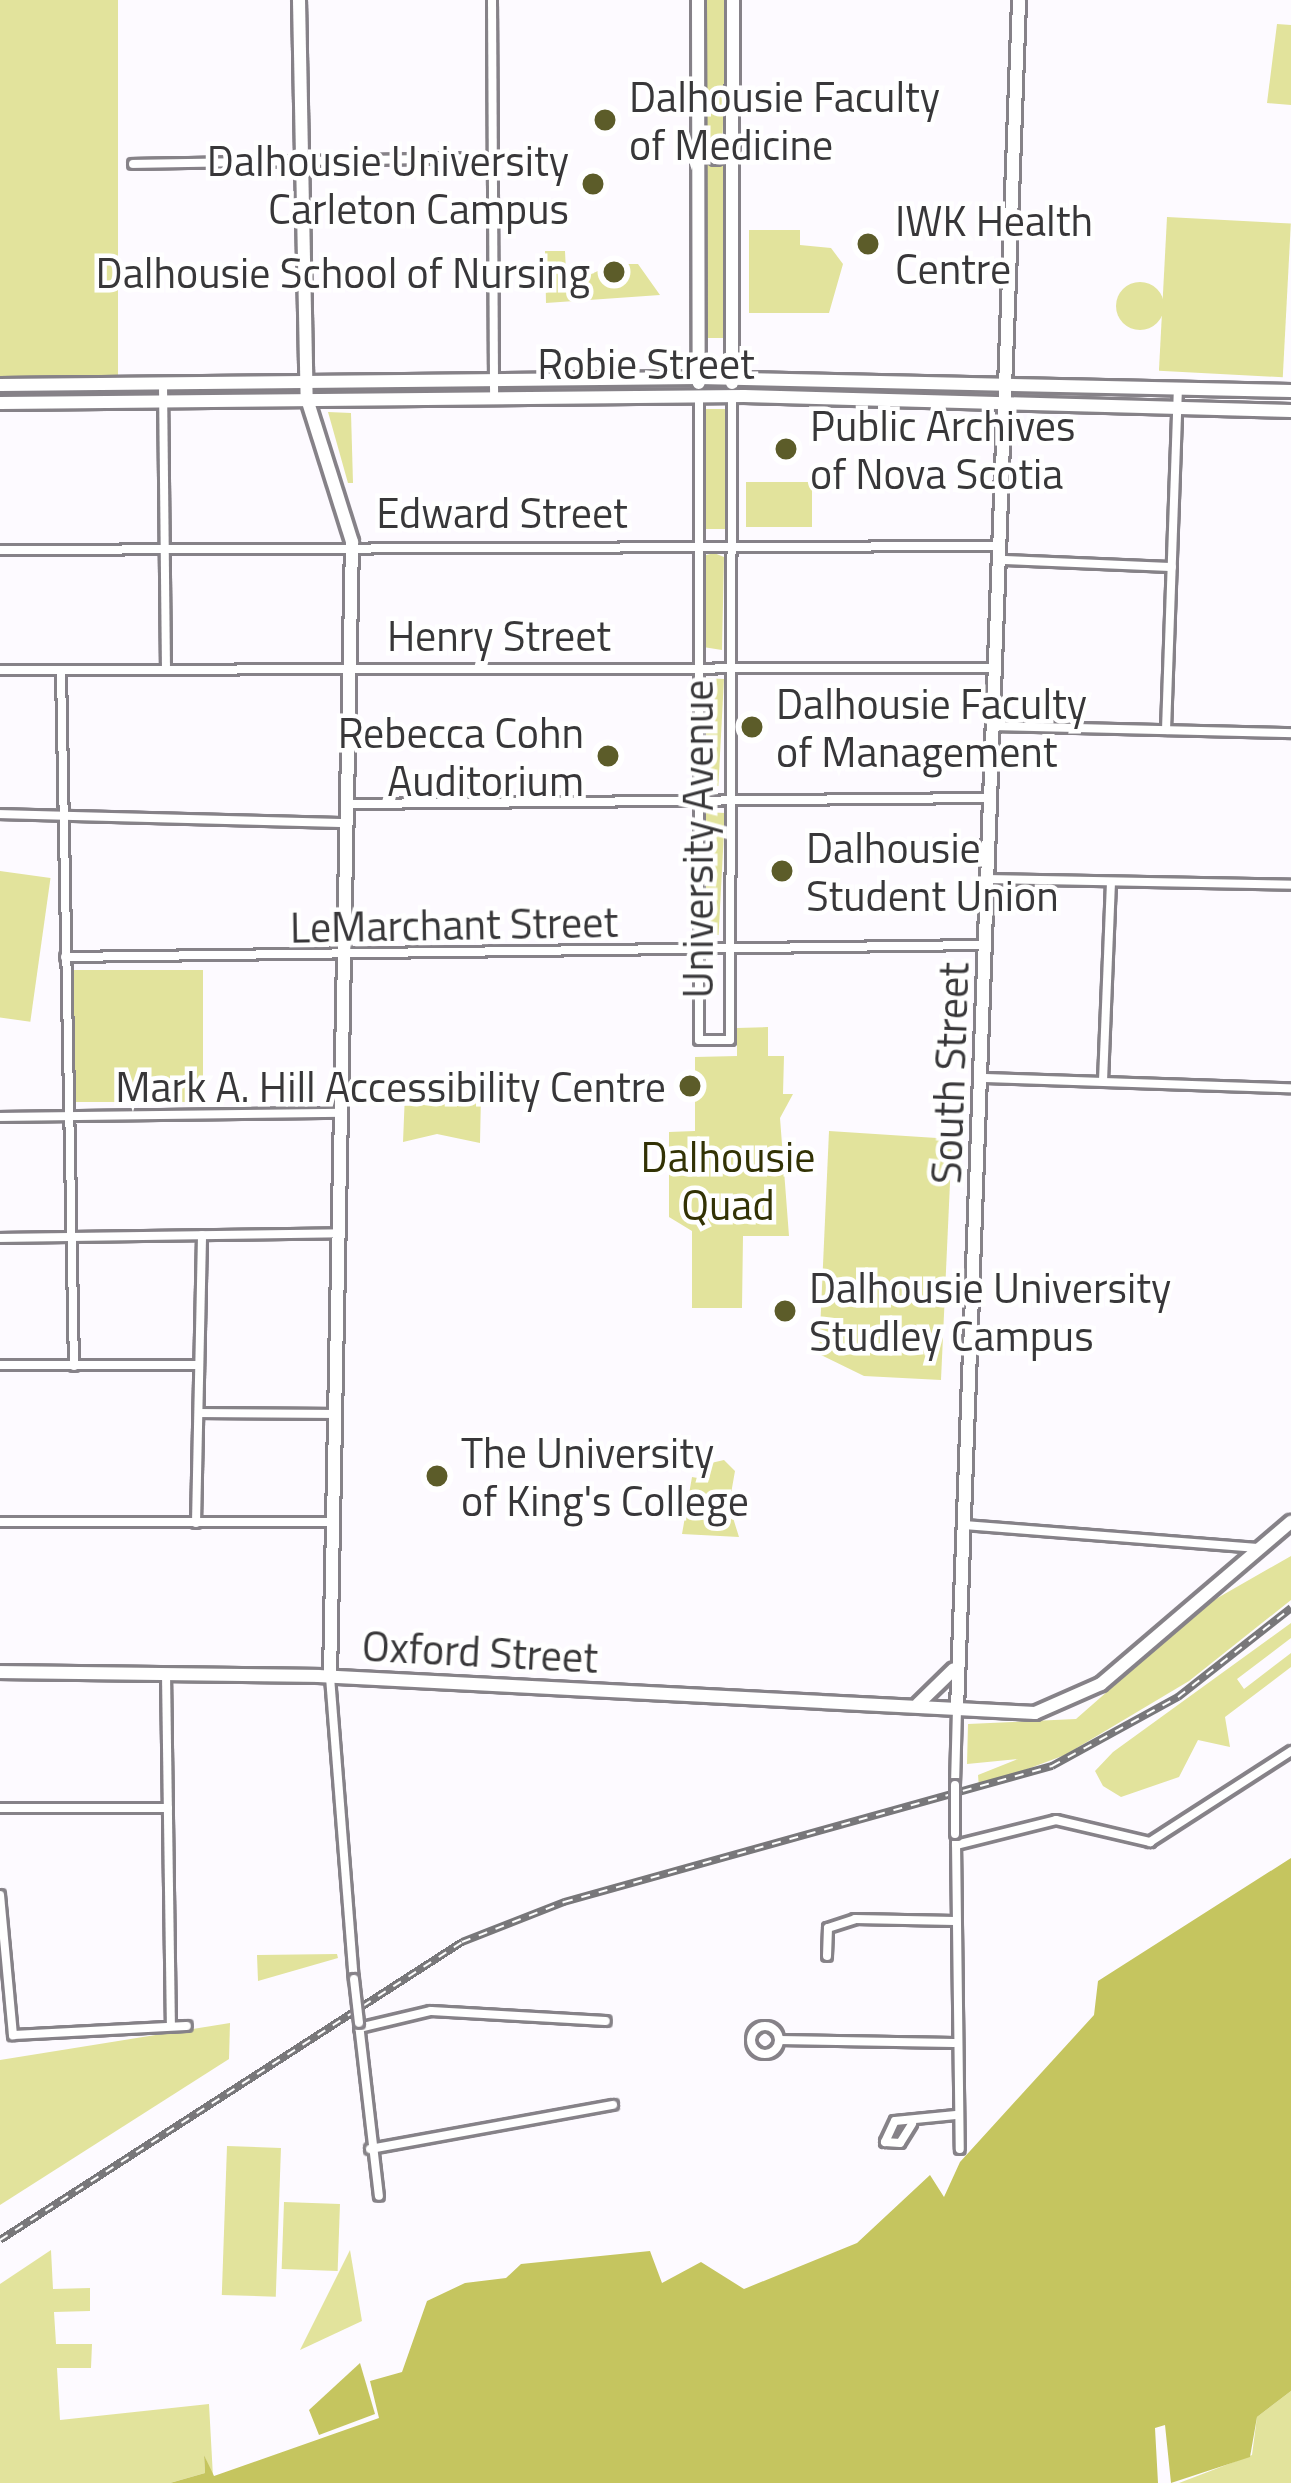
<!DOCTYPE html>
<html>
<head>
<meta charset="utf-8">
<style>
	body { margin:0 }
	#map { position:relative; width:1291px; height:2483px; overflow:hidden; background:#fdfaff; font-family:"Titillium Web",sans-serif }
	div>[style] { position:absolute }
	[style*='--x'] { left:calc(var(--x)*1px); top:calc(var(--y)*1px); width:calc(var(--w)*1px); rotate:calc(var(--a)*1deg) }
	.green>* { inset:0; background:#e2e39c; transform-origin:0 0 }
	.round { border-radius:50% }
	.water>* { inset:0; background:#c5c55f }
	.roads { filter:drop-shadow(3px 0 #868288) drop-shadow(-3px 0 #868288) drop-shadow(0 3px #868288) drop-shadow(0 -3px #868288) }
	.street>* { height:8px; margin:-4px; padding:0 4px; transform-origin:4px; border-radius:4px; background:#fff }
	.street>.ring { margin:-4px; padding:0; box-sizing:content-box; background:none; border:8px solid #fff; border-radius:50% }
	.secondary>* { height:12px; margin:-6px; padding:0 6px; transform-origin:6px; border-radius:6px; background:#fff }
	.rail>* { height:8px; margin-top:-4px; transform-origin:0; background:repeating-linear-gradient(90deg,#fff 0 9px,#78777a 0 18px); box-sizing:border-box; border-block:3px solid #78777a }
	.bridges { filter:drop-shadow(3px 0 #868288) drop-shadow(-3px 0 #868288) drop-shadow(0 3px #868288) drop-shadow(0 -3px #868288) }
	.street-bridge>* { height:8px; margin:-4px; padding:0 4px; transform-origin:4px; border-radius:4px; background:#fff }
	.dots>* { width:33px; height:33px; translate:-50% -50%; box-sizing:border-box; border:6px solid #fff; border-radius:50% }
	span { translate:-50% -50%; white-space:nowrap; text-align:center; line-height:1.15; -webkit-text-stroke:9px #fff; paint-order:stroke }
	.poi-label { font-size:42px; color:#383739 }
	.left { translate:0 -50%; text-align:left }
	.right { translate:-100% -50%; text-align:right }
	.street-label { font-size:42px; color:#383739 }
	.park-label { font-size:42px; color:#323204 }
</style>
</head>
<body>
<div id="map">
	<div class="green">
		<i style="left:0;top:0;width:118px;height:376px"></i>
		<i style="clip-path:polygon(704px 0,727px 0,722px 153px,704px 147px)"></i>
		<i style="clip-path:polygon(1277px 24px,1291px 25px,1291px 105px,1267px 103px)"></i>
		<i style="left:704px;top:159px;width:23px;height:179px"></i>
		<i style="left:1167px;top:217px;width:124px;height:154px;rotate:3deg"></i>
		<i style="clip-path:polygon(749px 230px,800px 230px,800px 245px,831px 248px,843px 264px,829px 313px,749px 313px)"></i>
		<i style="clip-path:polygon(545px 251px,565px 251px,566px 272px,582px 278px,607px 267px,607px 280px,621px 280px,622px 264px,638px 264px,660px 295px,546px 303px)"></i>
		<i class="round" style="left:1116px;top:282px;width:48px;height:48px"></i>
		<i style="left:727px;top:409px;width:120px;height:23px;rotate:90deg"></i>
		<i style="clip-path:polygon(328px 412px,351px 413px,353px 483px,348px 483px)"></i>
		<i style="left:746px;top:482px;width:66px;height:45px"></i>
		<i style="clip-path:polygon(714px 553px,724px 557px,722px 650px,703px 647px,703px 556px)"></i>
		<i style="left:703px;top:678px;width:21px;height:107px;rotate:3deg"></i>
		<i style="left:705px;top:812px;width:20px;height:122px;rotate:3deg"></i>
		<i style="left:0;top:871px;width:51px;height:145px;rotate:8deg"></i>
		<i style="left:70px;top:970px;width:133px;height:132px"></i>
		<i style="clip-path:polygon(768px 1027px,768px 1056px,784px 1056px,783px 1094px,793px 1094px,780px 1118px,789px 1236px,743px 1236px,742px 1308px,692px 1308px,692px 1231px,669px 1217px,669px 1132px,695px 1131px,695px 1057px,737px 1056px,737px 1028px)"></i>
		<i style="clip-path:polygon(405px 1093px,481px 1094px,480px 1143px,437px 1134px,403px 1142px)"></i>
		<i style="clip-path:polygon(829px 1131px,952px 1139px,941px 1380px,864px 1376px,819px 1354px)"></i>
		<i style="clip-path:polygon(724px 1460px,735px 1471px,729px 1505px,739px 1537px,682px 1534px,692px 1477px,709px 1480px,711px 1463px)"></i>
		<i style="clip-path:polygon(1291px 1556px,1291px 1600px,1189px 1681px,1065px 1755px,979px 1787px,978px 1775px,1018px 1759px,967px 1764px,968px 1724px,1076px 1719px,1207px 1604px)"></i>
		<i style="clip-path:polygon(1291px 1623px,1291px 1638px,1237px 1679px,1244px 1689px,1291px 1653px,1291px 1667px,1225px 1717px,1230px 1747px,1198px 1740px,1179px 1777px,1121px 1797px,1103px 1786px,1095px 1771px,1113px 1752px)"></i>
		<i style="clip-path:polygon(337px 1954px,338px 1958px,258px 1981px,257px 1955px)"></i>
		<i style="clip-path:polygon(230px 2023px,229px 2059px,0 2205px,0 2060px)"></i>
		<i style="left:227px;top:2146px;width:54px;height:149px;rotate:2deg"></i>
		<i style="left:284px;top:2202px;width:56px;height:67px;rotate:2deg"></i>
		<i style="clip-path:polygon(51px 2250px,53px 2289px,90px 2288px,90px 2311px,54px 2312px,56px 2344px,92px 2344px,91px 2368px,57px 2368px,60px 2420px,209px 2404px,213px 2477px,204px 2455px,205px 2473px,170px 2483px,0 2483px,0 2284px)"></i>
		<i style="clip-path:polygon(350px 2250px,362px 2321px,300px 2350px)"></i>
		<i style="clip-path:polygon(1291px 2391px,1291px 2483px,1179px 2483px,1252px 2455px,1257px 2417px)"></i>
	</div>
	<div class="water">
		<i style="clip-path:polygon(1291px 1858px,1291px 2391px,1257px 2417px,1250px 2457px,1171px 2483px,1165px 2425px,1155px 2428px,1158px 2483px,170px 2483px,205px 2473px,204px 2455px,214px 2476px,379px 2418px,370px 2381px,402px 2372px,427px 2301px,465px 2283px,506px 2278px,521px 2264px,650px 2251px,662px 2283px,701px 2262px,744px 2289px,857px 2243px,930px 2175px,944px 2197px,960px 2162px,1094px 2015px,1098px 1981px)"></i>
		<i style="clip-path:polygon(360px 2363px,375px 2414px,319px 2435px,309px 2410px)"></i>
	</div>
	<div class="roads">
		<div class="street">
			<i style="--x:492;--y:0;--w:396;--a:89.7"></i>
			<i style="--x:133;--y:164;--w:361;--a:-1"></i>
			<i style="--x:163;--y:384;--w:285;--a:89.4"></i>
			<i style="--x:699;--y:397;--w:643;--a:90"></i>
			<i style="--x:699;--y:1040;--w:31;--a:0"></i>
			<i style="--x:730;--y:1040;--w:644;--a:-89.82"></i>
			<i style="--x:0;--y:550;--w:1000;--a:-0.23"></i>
			<i style="--x:1003;--y:560;--w:169;--a:2.4"></i>
			<i style="--x:0;--y:670;--w:994;--a:-0.12"></i>
			<i style="--x:61;--y:670;--w:696;--a:88.93"></i>
			<i style="--x:996;--y:726;--w:295;--a:1.4"></i>
			<i style="--x:1166;--y:730;--w:341;--a:-88"></i>
			<i style="--x:350;--y:804;--w:642;--a:-0.54"></i>
			<i style="--x:0;--y:814;--w:346;--a:1.5"></i>
			<i style="--x:990;--y:879;--w:301;--a:1.1"></i>
			<i style="--x:65;--y:957;--w:921;--a:-0.75"></i>
			<i style="--x:982;--y:1078;--w:309;--a:1.9"></i>
			<i style="--x:1103;--y:1081;--w:199;--a:-87.7"></i>
			<i style="--x:0;--y:1117;--w:340;--a:-0.7"></i>
			<i style="--x:0;--y:1238;--w:340;--a:-0.8"></i>
			<i style="--x:0;--y:1365;--w:199;--a:0"></i>
			<i style="--x:199;--y:1413;--w:137;--a:0.4"></i>
			<i style="--x:0;--y:1522;--w:335;--a:0"></i>
			<i style="--x:196;--y:1523;--w:288;--a:-88.8"></i>
			<i style="--x:965;--y:1525;--w:296;--a:4.5"></i>
			<i style="--x:166;--y:1674;--w:349;--a:89.2"></i>
			<i style="--x:330;--y:1677;--w:303;--a:85.5"></i>
			<i style="--x:955;--y:1785;--w:75;--a:-88.5"></i>
			<i style="--x:0;--y:1808;--w:168;--a:0"></i>
			<i style="--x:956;--y:1842;--w:307;--a:89.3"></i>
			<i style="--x:956;--y:1845;--w:103;--a:-14"></i>
			<i style="--x:1056;--y:1820;--w:97;--a:13.2"></i>
			<i style="--x:1150;--y:1842;--w:168;--a:-32.8"></i>
			<i style="--x:0;--y:1895;--w:141;--a:84.7"></i>
			<i style="--x:13;--y:2035;--w:174;--a:-3"></i>
			<i style="--x:827;--y:1956;--w:28;--a:-88"></i>
			<i style="--x:828;--y:1928;--w:28;--a:-18"></i>
			<i style="--x:855;--y:1919;--w:100;--a:1.1"></i>
			<i style="--x:359;--y:2024;--w:173;--a:83.4"></i>
			<i class="ring" style="left:751px;top:2026px;width:20px;height:20px"></i>
			<i style="--x:359;--y:2028;--w:74;--a:-13.3"></i>
			<i style="--x:431;--y:2011;--w:175;--a:3.3"></i>
			<i style="--x:779;--y:2040;--w:175;--a:1"></i>
			<i style="--x:912;--y:2124;--w:22;--a:122"></i>
			<i style="--x:900;--y:2143;--w:15;--a:-176"></i>
			<i style="--x:885;--y:2142;--w:23;--a:-65"></i>
			<i style="--x:895;--y:2121;--w:61;--a:-5.6"></i>
			<i style="--x:370;--y:2149;--w:247;--a:-10.3"></i>
		</div>
		<div class="secondary">
			<i style="--x:299;--y:0;--w:399;--a:88.9"></i>
			<i style="--x:307;--y:399;--w:150;--a:72.5"></i>
			<i style="--x:352;--y:542;--w:1135;--a:91.11"></i>
			<i style="--x:698;--y:0;--w:383;--a:89.9"></i>
			<i style="--x:699;--y:147;--w:20;--a:33"></i>
			<i style="--x:716;--y:158;--w:21;--a:-35"></i>
			<i style="--x:732;--y:383;--w:383;--a:-89.9"></i>
			<i style="--x:0;--y:385;--w:699;--a:-0.57"></i>
			<i style="--x:699;--y:378;--w:592;--a:1.26"></i>
			<i style="--x:0;--y:403;--w:744;--a:-0.54"></i>
			<i style="--x:744;--y:396;--w:547;--a:1.57"></i>
			<i style="--x:0;--y:1672;--w:318;--a:0.7"></i>
			<i style="--x:318;--y:1676;--w:718;--a:2.95"></i>
			<i style="--x:1035;--y:1713;--w:72;--a:-23.7"></i>
			<i style="--x:1101;--y:1684;--w:250;--a:-40.5"></i>
			<i style="--x:918;--y:1704;--w:50;--a:-44.2"></i>
			<i style="--x:957;--y:1709;--w:1710;--a:-87.92"></i>
		</div>
	</div>
	<div class="rail">
		<i style="--x:0;--y:2240;--w:550;--a:-32.82"></i>
		<i style="--x:462;--y:1942;--w:110;--a:-21.4"></i>
		<i style="--x:564;--y:1902;--w:507;--a:-15.57"></i>
		<i style="--x:1052;--y:1766;--w:144;--a:-28.7"></i>
		<i style="--x:1178;--y:1697;--w:144;--a:-38.2"></i>
	</div>
	<div class="bridges">
		<div class="street-bridge">
			<i style="--x:955;--y:1785;--w:49;--a:90"></i>
			<i style="--x:354;--y:1979;--w:44;--a:83.5"></i>
		</div>
	</div>
	<div class="dots">
		<i style="left:605px;top:120px;background:#5c5c29"></i>
		<i style="left:593px;top:184px;background:#5c5c29"></i>
		<i style="left:868px;top:244px;background:#5c5c29"></i>
		<i style="left:614px;top:272px;background:#5c5c29"></i>
		<i style="left:786px;top:449px;background:#5c5c29"></i>
		<i style="left:752px;top:727px;background:#5c5c29"></i>
		<i style="left:608px;top:756px;background:#5c5c29"></i>
		<i style="left:782px;top:871px;background:#5c5c29"></i>
		<i style="left:690px;top:1086px;background:#5c5c29"></i>
		<i style="left:785px;top:1311px;background:#5c5c29"></i>
		<i style="left:437px;top:1476px;background:#5c5c29"></i>
	</div>
	<div class="poi-label">
		<span class="left" style="left:629px;top:120px">Dalhousie Faculty<br>of Medicine</span>
		<span class="right" style="left:569px;top:184px">Dalhousie University<br>Carleton Campus</span>
		<span class="left" style="left:895px;top:244px">IWK Health<br>Centre</span>
		<span class="right" style="left:590px;top:272px">Dalhousie School of Nursing</span>
		<span class="left" style="left:810px;top:449px">Public Archives<br>of Nova Scotia</span>
		<span class="left" style="left:776px;top:727px">Dalhousie Faculty<br>of Management</span>
		<span class="right" style="left:584px;top:756px">Rebecca Cohn<br>Auditorium</span>
		<span class="left" style="left:806px;top:871px">Dalhousie<br>Student Union</span>
		<span class="right" style="left:666px;top:1086px">Mark A. Hill Accessibility Centre</span>
		<span class="left" style="left:809px;top:1311px">Dalhousie University<br>Studley Campus</span>
		<span class="left" style="left:461px;top:1476px">The University<br>of King's College</span>
	</div>
	<div class="street-label">
		<span style="left:646px;top:363px">Robie Street</span>
		<span style="left:502px;top:512px">Edward Street</span>
		<span style="left:499px;top:635px">Henry Street</span>
		<span style="left:697px;top:839px;rotate:-90deg">University Avenue</span>
		<span style="left:454px;top:924px;rotate:-1deg">LeMarchant Street</span>
		<span style="left:949px;top:1073px;rotate:-88deg">South Street</span>
		<span style="left:480px;top:1651px;rotate:3deg">Oxford Street</span>
	</div>
	<div class="park-label">
		<span style="left:728px;top:1180px">Dalhousie<br>Quad</span>
	</div>
</div>
</body>
</html>
